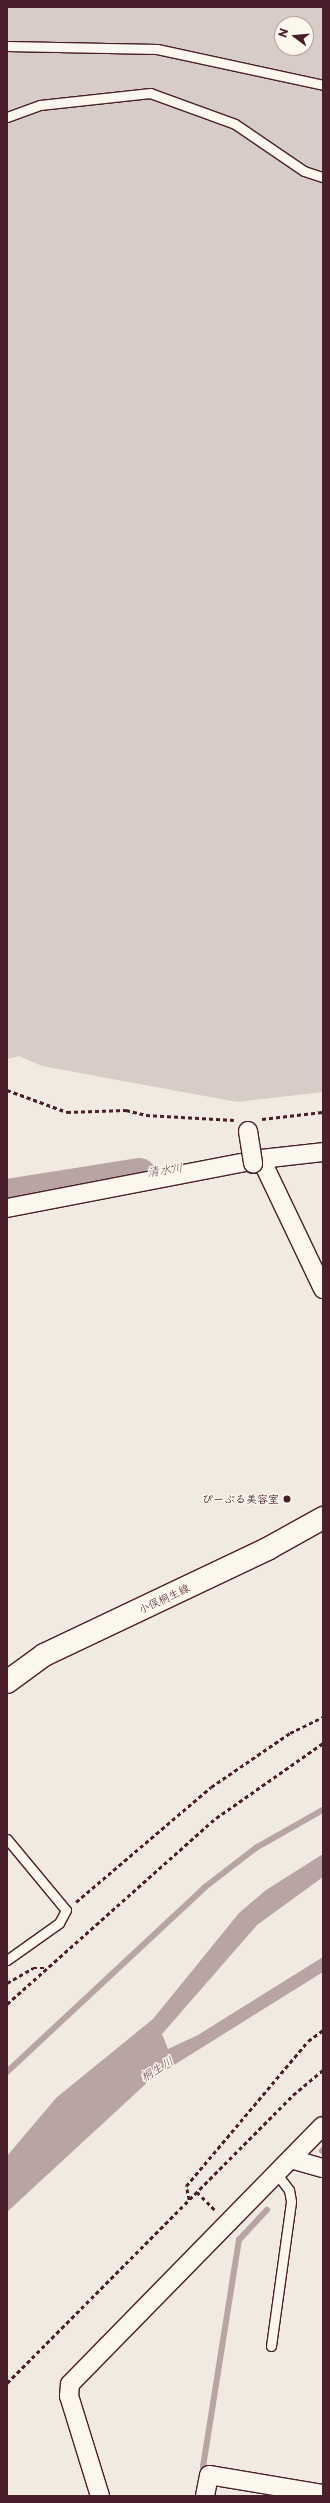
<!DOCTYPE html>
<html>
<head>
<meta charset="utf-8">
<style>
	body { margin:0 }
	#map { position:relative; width:330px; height:2503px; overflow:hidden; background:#f0eae0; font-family:"Playpen Sans","Klee One",sans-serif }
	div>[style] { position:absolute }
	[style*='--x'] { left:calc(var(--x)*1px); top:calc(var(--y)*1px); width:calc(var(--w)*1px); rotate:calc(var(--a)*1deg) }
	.green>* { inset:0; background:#d8ccc6 }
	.water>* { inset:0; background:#b8a4a2 }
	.stream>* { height:5.5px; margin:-2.75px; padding:0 2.75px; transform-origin:2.75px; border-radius:2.75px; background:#b8a4a2 }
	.river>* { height:34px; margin:-17px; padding:0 17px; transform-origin:17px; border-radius:17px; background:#b8a4a2 }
	.path>* { height:2.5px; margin-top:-1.25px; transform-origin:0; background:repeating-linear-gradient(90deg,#4a1f2b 0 4px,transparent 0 7px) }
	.roads { filter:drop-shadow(1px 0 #4a1f2b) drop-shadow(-1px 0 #4a1f2b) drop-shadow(0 1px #4a1f2b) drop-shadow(0 -1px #4a1f2b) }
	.lane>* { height:9px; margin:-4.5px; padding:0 4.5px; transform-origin:4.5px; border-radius:4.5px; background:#fbf7ec }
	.street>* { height:18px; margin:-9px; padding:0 9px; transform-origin:9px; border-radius:9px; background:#fbf7ec }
	.secondary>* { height:22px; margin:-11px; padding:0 11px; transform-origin:11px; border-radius:11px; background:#fbf7ec }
	.bridges { filter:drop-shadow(1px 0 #4a1f2b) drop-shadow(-1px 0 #4a1f2b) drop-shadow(0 1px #4a1f2b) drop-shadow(0 -1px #4a1f2b) }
	.street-bridge>* { height:18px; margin:-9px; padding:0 9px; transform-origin:9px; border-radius:9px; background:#fbf7ec }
	.dots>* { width:11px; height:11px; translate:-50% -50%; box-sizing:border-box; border:2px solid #fbf7ec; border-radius:50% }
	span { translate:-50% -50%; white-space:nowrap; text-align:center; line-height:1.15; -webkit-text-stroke:3px #fbf7ec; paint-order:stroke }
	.poi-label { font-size:11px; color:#4a1f2b; font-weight:700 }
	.right { translate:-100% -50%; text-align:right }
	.street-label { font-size:11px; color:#4a1f2b }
	.water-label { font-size:12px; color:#704e55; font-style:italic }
	.frame { position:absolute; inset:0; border:8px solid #4a1f2b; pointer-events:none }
	.north { position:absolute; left:274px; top:16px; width:40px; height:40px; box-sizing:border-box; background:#fbf7ec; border:1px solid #b4a19f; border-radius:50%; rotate:286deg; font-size:11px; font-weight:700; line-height:16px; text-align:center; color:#4a1f2b }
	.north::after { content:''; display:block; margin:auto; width:14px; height:18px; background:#4a1f2b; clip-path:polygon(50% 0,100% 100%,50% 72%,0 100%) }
</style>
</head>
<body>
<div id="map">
	<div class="green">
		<i style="clip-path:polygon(evenodd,7px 7px,323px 7px,323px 1092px,237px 1102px,42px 1066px,19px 1056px,7px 1059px,7px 7px,282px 24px,306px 24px,306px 48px,282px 48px,282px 24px)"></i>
	</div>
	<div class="water">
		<i style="clip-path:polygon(323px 1854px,323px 1877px,257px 1925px,162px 2034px,168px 2049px,198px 2035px,323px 1957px,323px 1972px,150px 2080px,7px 2212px,7px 2156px,56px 2098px,153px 2019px,239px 1913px,266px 1890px)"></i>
	</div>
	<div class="stream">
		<i style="--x:7;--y:2072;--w:270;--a:-43"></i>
		<i style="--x:204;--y:1888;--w:66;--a:-37.6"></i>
		<i style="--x:256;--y:1848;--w:77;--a:-29.6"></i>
		<i style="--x:322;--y:2151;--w:1;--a:-45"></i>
		<i style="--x:203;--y:2467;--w:230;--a:-81"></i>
		<i style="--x:239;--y:2240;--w:41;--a:-47"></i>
	</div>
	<div class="river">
		<i style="--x:7;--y:1196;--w:134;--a:-9"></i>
	</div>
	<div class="path">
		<i style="--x:7;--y:1090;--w:64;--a:20.1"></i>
		<i style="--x:67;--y:1112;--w:59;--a:-1.9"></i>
		<i style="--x:126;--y:1110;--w:21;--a:14"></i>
		<i style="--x:146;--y:1115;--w:88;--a:3.3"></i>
		<i style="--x:262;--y:1119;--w:61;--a:-6.5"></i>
		<i style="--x:76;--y:1902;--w:177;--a:-40.4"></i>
		<i style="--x:211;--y:1787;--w:96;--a:-34.4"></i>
		<i style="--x:290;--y:1733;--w:37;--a:-26"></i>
		<i style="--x:7;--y:1983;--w:30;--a:-30"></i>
		<i style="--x:33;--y:1968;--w:13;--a:0"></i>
		<i style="--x:7;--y:2004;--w:280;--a:-41.7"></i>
		<i style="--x:216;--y:1818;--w:131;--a:-35"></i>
		<i style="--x:197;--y:2192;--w:27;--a:45"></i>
		<i style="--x:189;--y:2200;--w:14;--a:-102"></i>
		<i style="--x:186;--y:2186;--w:189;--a:-49.9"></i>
		<i style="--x:308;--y:2041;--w:19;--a:-36"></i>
		<i style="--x:7;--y:2383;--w:406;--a:-45.2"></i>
		<i style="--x:293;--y:2095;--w:39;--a:-40"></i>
	</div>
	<div class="roads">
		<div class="lane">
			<i style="--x:7;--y:46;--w:150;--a:1.1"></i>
			<i style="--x:157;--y:49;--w:170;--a:12.2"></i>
			<i style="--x:7;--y:117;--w:35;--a:-20"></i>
			<i style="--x:40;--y:105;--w:111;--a:-6.2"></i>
			<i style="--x:150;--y:93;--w:90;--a:20"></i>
			<i style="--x:235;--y:124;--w:83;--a:34.3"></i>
			<i style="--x:304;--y:171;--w:20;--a:18"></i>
			<i style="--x:7;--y:1839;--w:92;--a:50.3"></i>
			<i style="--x:66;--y:1910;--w:15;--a:118"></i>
			<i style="--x:59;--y:1923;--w:64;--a:144.6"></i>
			<i style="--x:271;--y:2346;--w:146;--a:-82.1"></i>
			<i style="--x:291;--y:2201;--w:11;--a:-100"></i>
			<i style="--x:289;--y:2190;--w:21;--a:-127"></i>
		</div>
		<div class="street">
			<i style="--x:253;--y:1164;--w:9;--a:-32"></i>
			<i style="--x:261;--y:1159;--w:144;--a:64.5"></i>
			<i style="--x:7;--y:1208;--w:259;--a:-10.9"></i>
			<i style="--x:261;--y:1159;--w:62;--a:-6.4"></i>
			<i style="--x:291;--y:2159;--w:33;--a:16"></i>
			<i style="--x:100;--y:2496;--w:105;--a:-107.2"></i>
			<i style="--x:69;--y:2396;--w:12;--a:-85"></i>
			<i style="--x:70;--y:2384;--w:361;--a:-45.6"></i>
			<i style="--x:205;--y:2496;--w:21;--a:-79"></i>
			<i style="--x:209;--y:2475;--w:116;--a:9.5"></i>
		</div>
		<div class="secondary">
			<i style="--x:7;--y:1682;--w:46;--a:-36.1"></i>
			<i style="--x:44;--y:1655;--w:249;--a:-25.4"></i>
			<i style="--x:269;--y:1548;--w:62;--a:-29.1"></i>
		</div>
	</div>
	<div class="bridges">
		<div class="street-bridge">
			<i style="--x:248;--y:1131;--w:33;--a:81"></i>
		</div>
	</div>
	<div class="dots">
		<i style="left:287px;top:1499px;background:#4a1f2b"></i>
	</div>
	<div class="poi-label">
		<span class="right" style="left:279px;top:1499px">ぴーぷる美容室</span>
	</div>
	<div class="street-label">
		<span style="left:164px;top:1599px;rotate:-25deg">小俣桐生線</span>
	</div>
	<div class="water-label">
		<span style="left:165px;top:1170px;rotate:-9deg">清水川</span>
		<span style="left:157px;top:2069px;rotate:-32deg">桐生川</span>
	</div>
	<div class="frame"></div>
	<div class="north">N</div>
</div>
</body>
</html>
